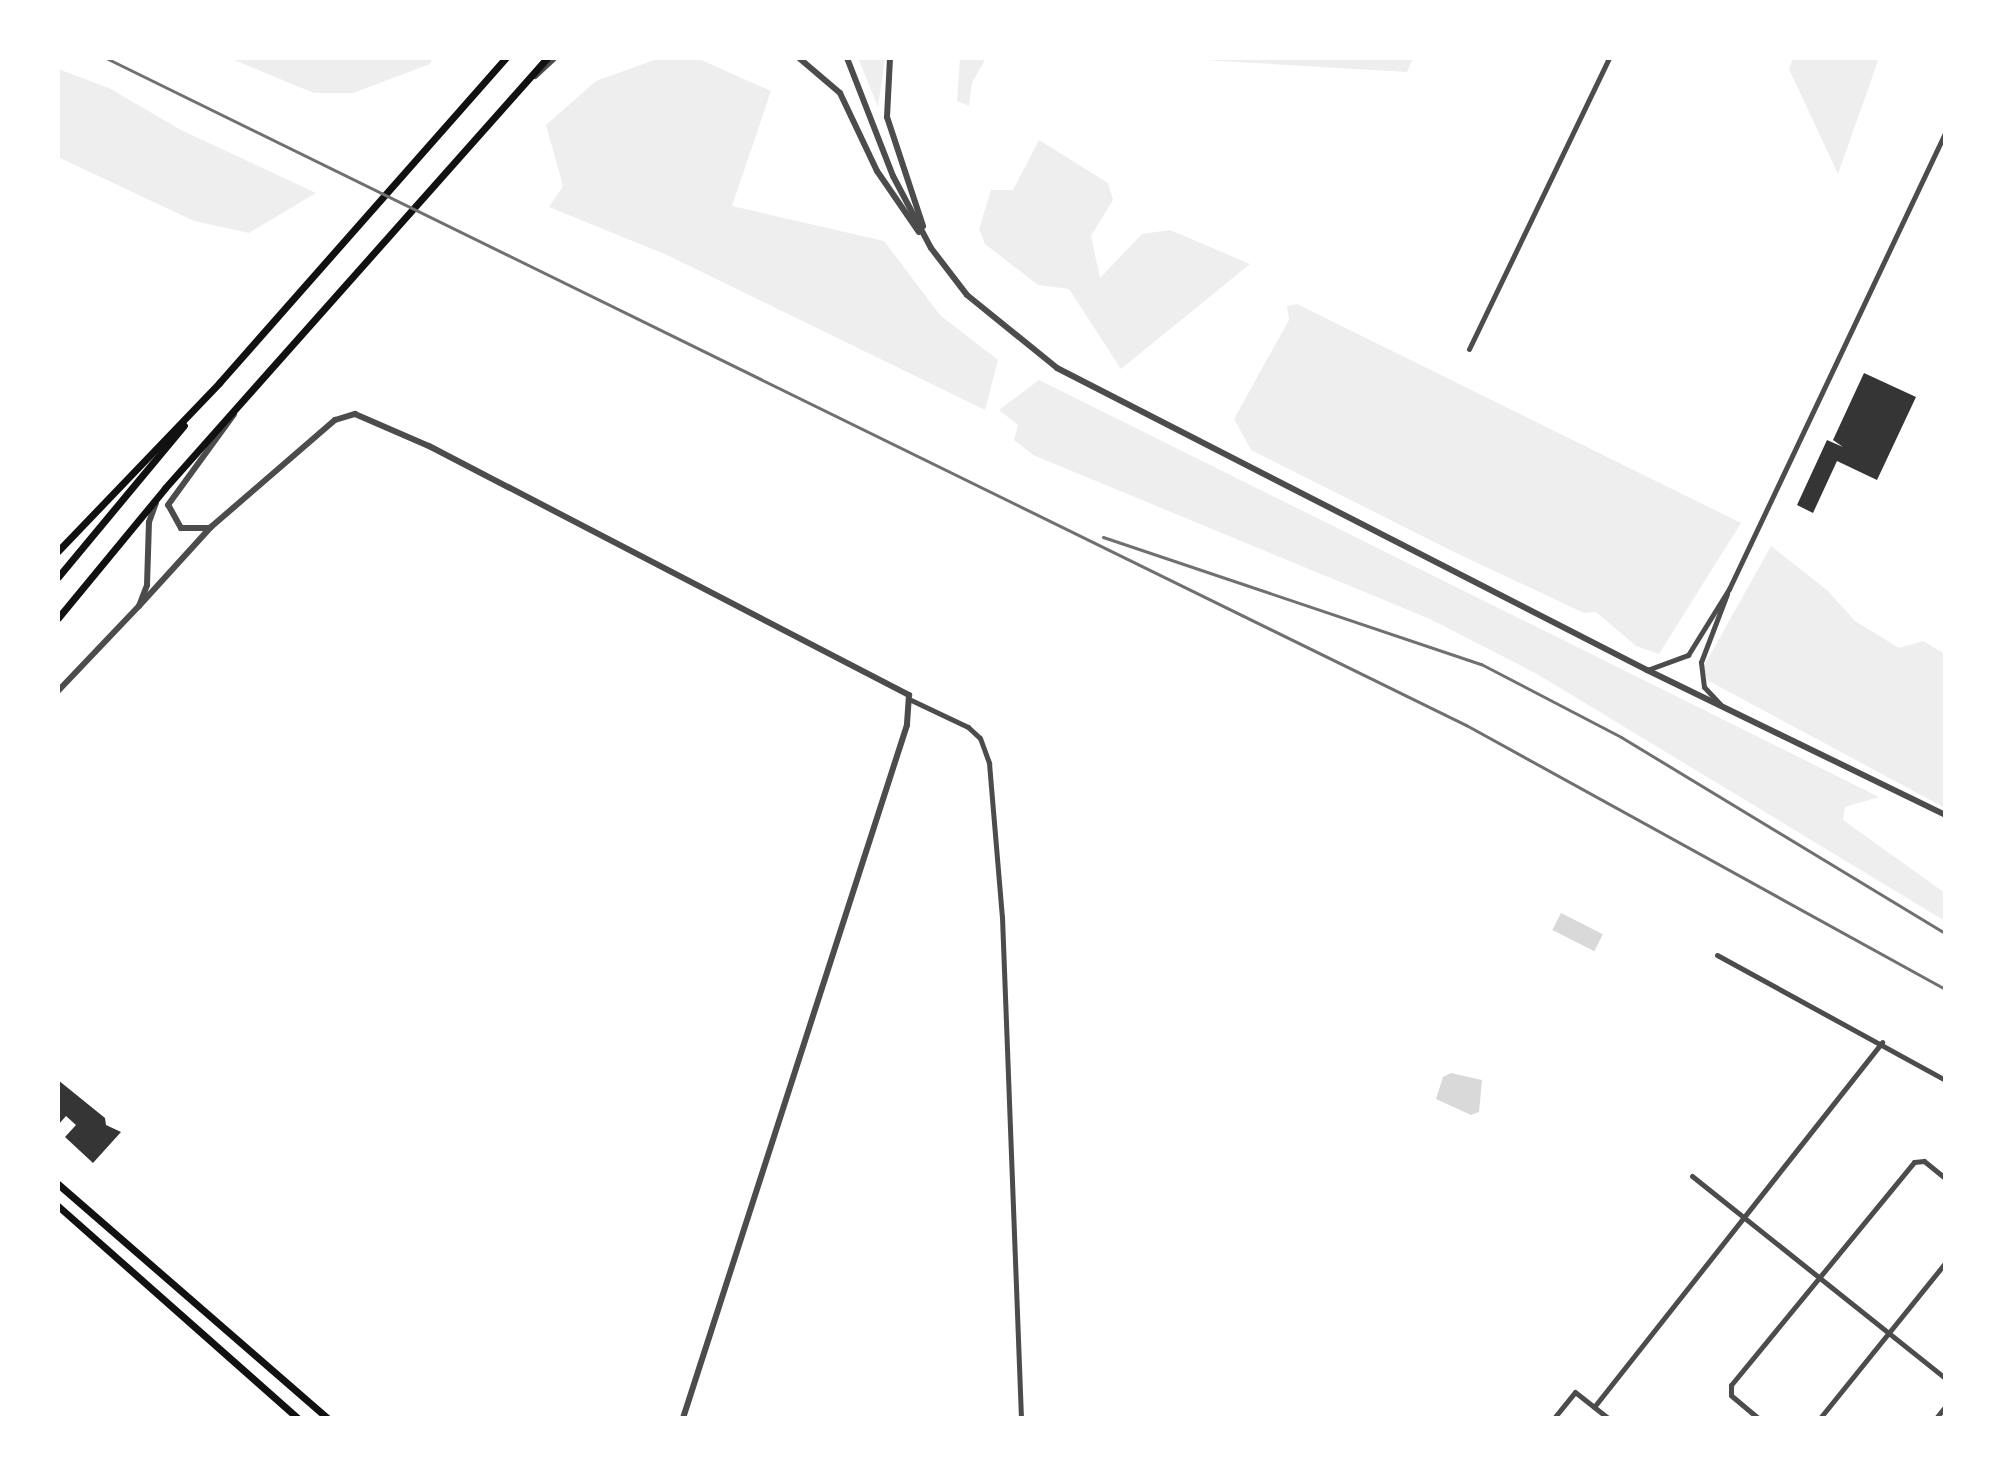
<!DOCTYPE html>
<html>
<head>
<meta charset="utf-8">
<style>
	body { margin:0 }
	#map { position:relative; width:2003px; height:1476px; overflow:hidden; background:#fff; font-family:Rubik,sans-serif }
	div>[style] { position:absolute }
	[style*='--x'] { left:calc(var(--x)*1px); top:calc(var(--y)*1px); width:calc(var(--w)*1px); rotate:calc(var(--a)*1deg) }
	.green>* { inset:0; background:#eee }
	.water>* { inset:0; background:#d9d9d9; transform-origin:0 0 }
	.building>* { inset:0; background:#353535 }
	.minor>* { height:5px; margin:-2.5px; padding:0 2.5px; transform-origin:2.5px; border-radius:2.5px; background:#4c4c4c }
	.tertiary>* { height:6px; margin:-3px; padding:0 3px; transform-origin:3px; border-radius:3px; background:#4c4c4c }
	.primary>* { height:7px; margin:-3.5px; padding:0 3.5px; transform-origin:3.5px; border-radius:3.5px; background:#111 }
	.rail>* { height:3px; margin:-1.5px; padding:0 1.5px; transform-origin:1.5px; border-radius:1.5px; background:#707070 }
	span { translate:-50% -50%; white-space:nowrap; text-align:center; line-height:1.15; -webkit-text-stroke:8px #fff; paint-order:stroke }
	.frame { position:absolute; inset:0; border:60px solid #fff; pointer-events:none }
</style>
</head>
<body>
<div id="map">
	<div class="green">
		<i style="clip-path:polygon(229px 58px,433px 58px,430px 64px,353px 93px,314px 93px)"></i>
		<i style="clip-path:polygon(660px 58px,699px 59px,771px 91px,732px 206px,884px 241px,940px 315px,998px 360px,985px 410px,667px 255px,549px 207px,563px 186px,546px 125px,596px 81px)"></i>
		<i style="clip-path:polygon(858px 58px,885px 58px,878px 107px,861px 65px)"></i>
		<i style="clip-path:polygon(960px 58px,986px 58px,972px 83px,969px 106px,957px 101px)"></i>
		<i style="clip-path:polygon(1170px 58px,1413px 58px,1407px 72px)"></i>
		<i style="clip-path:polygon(1793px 58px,1879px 58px,1838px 174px,1789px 69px)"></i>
		<i style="clip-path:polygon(58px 69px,109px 88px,181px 130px,316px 193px,249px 233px,194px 221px,58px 157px)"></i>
		<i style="clip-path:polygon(1039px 140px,1108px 183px,1113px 200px,1091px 236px,1100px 278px,1142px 234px,1170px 230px,1250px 264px,1121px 369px,1069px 289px,1038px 285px,985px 244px,979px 229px,991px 190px,1013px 190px)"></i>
		<i style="clip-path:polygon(1297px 304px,1741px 523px,1659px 654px,1636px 646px,1596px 612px,1584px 613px,1454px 552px,1251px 450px,1234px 419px,1289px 320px,1287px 306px)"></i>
		<i style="clip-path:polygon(1039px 380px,1879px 797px,1845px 807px,1843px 820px,1945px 893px,1945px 921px,1537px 674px,1430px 619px,1033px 455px,1014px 440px,1018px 425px,999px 410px)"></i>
		<i style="clip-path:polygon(1771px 546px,1827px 590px,1855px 621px,1899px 648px,1923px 641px,1945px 654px,1945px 808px,1707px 680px,1704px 666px)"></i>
	</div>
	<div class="water">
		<i style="left:1561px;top:913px;width:47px;height:19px;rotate:27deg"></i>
		<i style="clip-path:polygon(1451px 1073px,1482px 1080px,1479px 1112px,1471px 1115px,1436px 1099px,1443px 1077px)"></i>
	</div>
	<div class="building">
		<i style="clip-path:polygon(1864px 373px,1916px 397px,1877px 480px,1837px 461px,1813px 513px,1797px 505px,1827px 440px,1843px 447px,1833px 440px)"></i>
		<i style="clip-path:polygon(58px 1080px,105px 1118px,106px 1125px,121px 1132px,93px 1163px,65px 1137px,76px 1125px,66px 1116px,58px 1125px)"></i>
	</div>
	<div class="minor">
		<i style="--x:1469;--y:349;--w:323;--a:-64.3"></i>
		<i style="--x:1647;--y:670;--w:44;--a:-20.1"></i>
		<i style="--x:1688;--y:655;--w:78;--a:-58.2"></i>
		<i style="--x:1729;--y:589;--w:505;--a:-64.65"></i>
		<i style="--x:911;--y:700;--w:63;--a:25.3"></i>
		<i style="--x:968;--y:727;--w:16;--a:43"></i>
		<i style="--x:980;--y:738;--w:27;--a:70"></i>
		<i style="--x:989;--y:763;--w:155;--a:85.2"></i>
		<i style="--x:1002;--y:917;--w:501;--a:87.83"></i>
		<i style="--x:1720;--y:704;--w:23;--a:-133"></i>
		<i style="--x:1704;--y:687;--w:25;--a:-97"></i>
		<i style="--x:1701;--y:662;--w:73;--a:-69.1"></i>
		<i style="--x:1717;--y:955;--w:260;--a:28.7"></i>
		<i style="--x:1692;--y:1176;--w:324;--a:38.6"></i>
		<i style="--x:1594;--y:1407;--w:465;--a:-51.7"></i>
		<i style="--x:1554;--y:1418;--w:33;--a:-51"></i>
		<i style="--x:1575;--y:1392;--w:42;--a:38.2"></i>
		<i style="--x:1758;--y:1418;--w:35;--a:-140"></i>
		<i style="--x:1731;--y:1395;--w:10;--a:-90"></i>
		<i style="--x:1731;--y:1385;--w:288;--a:-50.6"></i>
		<i style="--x:1914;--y:1162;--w:10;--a:-6"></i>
		<i style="--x:1924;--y:1161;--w:27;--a:39"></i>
		<i style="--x:1820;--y:1418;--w:199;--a:-51.1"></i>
		<i style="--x:1936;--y:1418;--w:14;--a:-51"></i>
	</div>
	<div class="tertiary">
		<i style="--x:799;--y:58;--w:54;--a:40.5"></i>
		<i style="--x:840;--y:93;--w:86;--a:64.6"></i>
		<i style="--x:877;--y:171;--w:74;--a:55.5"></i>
		<i style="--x:847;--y:58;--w:127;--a:68.7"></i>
		<i style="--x:893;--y:176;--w:81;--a:62.2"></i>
		<i style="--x:931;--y:248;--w:59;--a:52.5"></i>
		<i style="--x:967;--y:295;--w:116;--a:39"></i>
		<i style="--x:1057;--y:368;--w:663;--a:27.11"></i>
		<i style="--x:1647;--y:670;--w:331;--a:25.9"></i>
		<i style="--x:890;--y:58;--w:59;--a:92.9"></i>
		<i style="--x:887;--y:117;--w:115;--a:71.7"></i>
		<i style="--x:535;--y:76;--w:26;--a:-43"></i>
		<i style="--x:208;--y:528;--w:27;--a:180"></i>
		<i style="--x:181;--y:528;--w:26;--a:-119"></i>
		<i style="--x:168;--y:505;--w:112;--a:-54"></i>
		<i style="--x:139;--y:606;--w:107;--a:-47.7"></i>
		<i style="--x:211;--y:527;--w:164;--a:-40.8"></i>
		<i style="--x:335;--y:420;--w:21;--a:-17"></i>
		<i style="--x:355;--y:414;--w:81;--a:23.4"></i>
		<i style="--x:429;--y:446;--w:541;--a:27.42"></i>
		<i style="--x:909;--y:695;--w:30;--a:94"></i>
		<i style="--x:907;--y:725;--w:728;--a:107.91"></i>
		<i style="--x:58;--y:691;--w:117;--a:-46.4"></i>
		<i style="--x:139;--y:606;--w:22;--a:-69"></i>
		<i style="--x:147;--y:585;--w:63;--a:-88.2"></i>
		<i style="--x:149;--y:522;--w:20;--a:-70"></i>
	</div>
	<div class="primary">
		<i style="--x:58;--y:551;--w:233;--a:-46.2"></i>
		<i style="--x:219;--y:383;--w:434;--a:-48.6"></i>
		<i style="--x:58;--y:577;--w:197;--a:-50.3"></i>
		<i style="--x:58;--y:618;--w:168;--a:-50.5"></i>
		<i style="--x:165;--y:488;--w:575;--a:-48.38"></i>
		<i style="--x:58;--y:1184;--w:357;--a:41"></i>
		<i style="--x:58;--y:1206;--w:320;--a:41.5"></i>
	</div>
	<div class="rail">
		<i style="--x:106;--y:58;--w:1515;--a:26.13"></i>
		<i style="--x:1466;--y:725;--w:547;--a:28.86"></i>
		<i style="--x:1103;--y:537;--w:399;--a:18.6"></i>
		<i style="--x:1481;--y:664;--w:158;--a:27.5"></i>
		<i style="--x:1621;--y:737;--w:379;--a:31.2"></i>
	</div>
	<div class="frame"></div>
</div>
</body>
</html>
